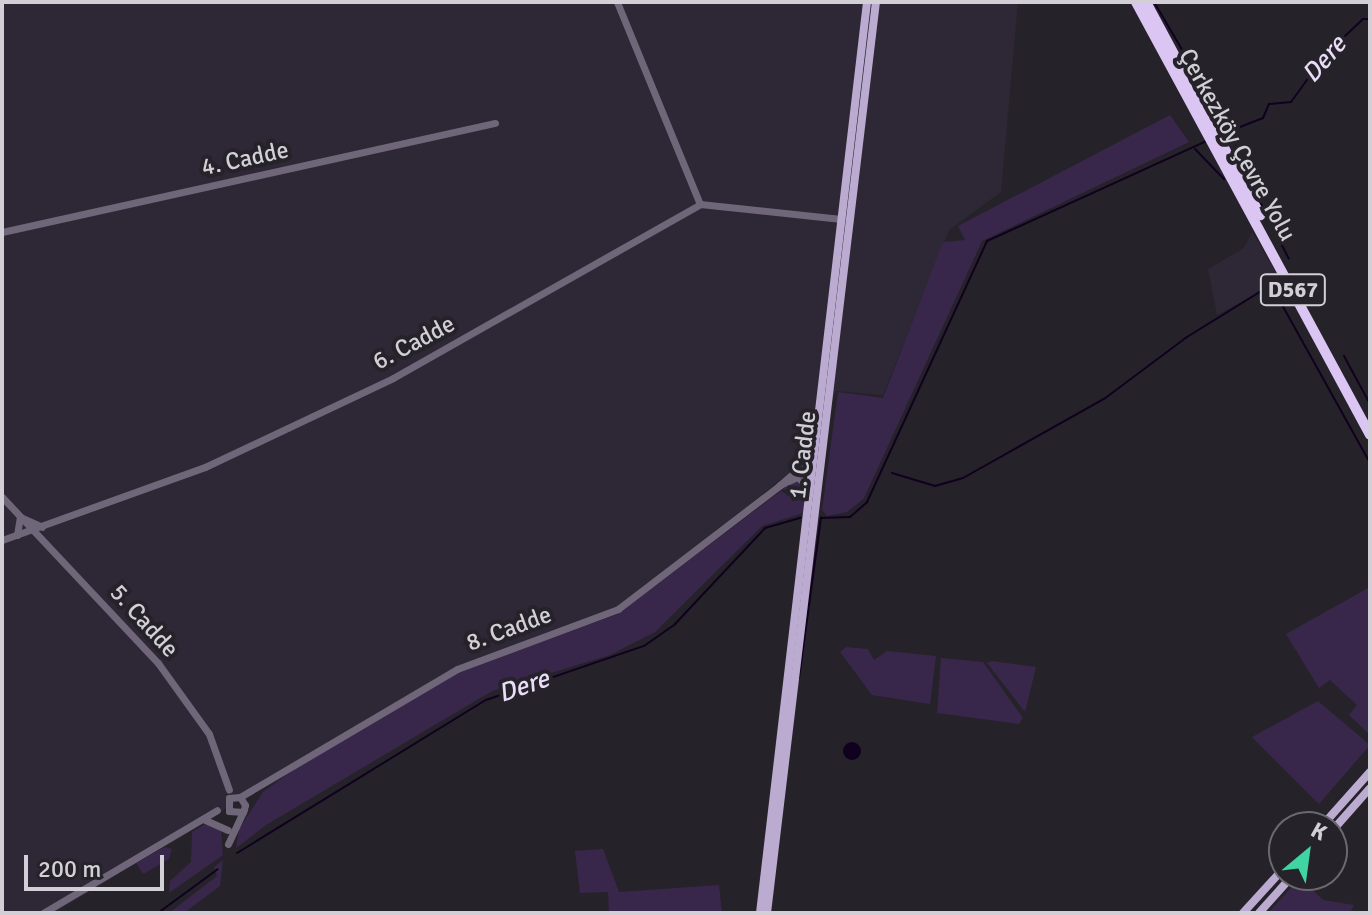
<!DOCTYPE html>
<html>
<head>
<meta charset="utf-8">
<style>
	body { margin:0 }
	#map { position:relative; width:1372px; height:915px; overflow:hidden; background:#26222a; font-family:Signika,sans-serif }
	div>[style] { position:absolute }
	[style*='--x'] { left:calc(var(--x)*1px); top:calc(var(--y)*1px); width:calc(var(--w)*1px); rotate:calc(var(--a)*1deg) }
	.built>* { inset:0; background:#2e2735 }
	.green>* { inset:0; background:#39274b }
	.water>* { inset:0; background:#10011e }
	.round { border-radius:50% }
	.stream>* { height:2px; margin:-1px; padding:0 1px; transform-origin:1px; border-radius:1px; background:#10011e }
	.minor>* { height:7px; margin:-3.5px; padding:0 3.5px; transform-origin:3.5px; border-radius:3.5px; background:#6f6779 }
	.major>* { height:8px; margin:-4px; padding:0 4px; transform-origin:4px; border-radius:4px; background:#bcabd1 }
	.highway>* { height:10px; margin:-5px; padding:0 5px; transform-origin:5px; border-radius:5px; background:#dbc5f3 }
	span { translate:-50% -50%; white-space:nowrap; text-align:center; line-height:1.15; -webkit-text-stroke:8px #26222a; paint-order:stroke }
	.shield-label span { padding:2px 6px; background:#26222a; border:2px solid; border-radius:6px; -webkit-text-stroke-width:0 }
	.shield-label { font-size:22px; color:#d2d0d6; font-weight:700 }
	.street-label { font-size:24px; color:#d2d0d6 }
	.water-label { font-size:26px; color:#e9ddf8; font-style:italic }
	.frame { position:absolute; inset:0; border:4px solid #d2d0d6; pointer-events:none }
	.north { position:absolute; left:1268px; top:811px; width:80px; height:80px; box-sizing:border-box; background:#26222a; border:2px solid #6b686f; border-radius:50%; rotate:29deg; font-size:22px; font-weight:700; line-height:32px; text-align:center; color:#d2d0d6 }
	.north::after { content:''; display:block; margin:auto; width:28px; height:36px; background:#3fd4a2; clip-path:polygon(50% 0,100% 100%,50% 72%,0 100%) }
	.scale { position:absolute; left:24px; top:855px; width:140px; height:36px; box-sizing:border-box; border:4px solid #d2d0d6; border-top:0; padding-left:10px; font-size:24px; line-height:28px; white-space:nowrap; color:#d2d0d6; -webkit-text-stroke:6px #26222a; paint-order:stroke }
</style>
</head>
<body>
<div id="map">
	<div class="built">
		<i style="clip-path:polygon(2px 2px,1018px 2px,1001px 192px,949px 230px,883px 395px,836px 391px,811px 455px,613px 615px,456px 669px,54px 913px,2px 913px)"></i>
		<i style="clip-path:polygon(1252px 232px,1281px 281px,1217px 315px,1208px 269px,1244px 248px)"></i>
	</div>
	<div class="green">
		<i style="clip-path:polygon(1170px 115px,1189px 142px,982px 241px,864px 498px,847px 512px,827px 516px,822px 510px,838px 392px,883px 398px,943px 242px,965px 240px,958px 226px)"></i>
		<i style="clip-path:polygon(794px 481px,806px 486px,803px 513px,762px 526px,655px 632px,610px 655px,492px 691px,266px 825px,236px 848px,239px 829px,263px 792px,300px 765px,458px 671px,618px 614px)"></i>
		<i style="clip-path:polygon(1370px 587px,1370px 735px,1349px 715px,1357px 705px,1330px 680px,1319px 688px,1286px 634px)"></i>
		<i style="clip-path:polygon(846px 647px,868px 649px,874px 660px,887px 651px,936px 656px,930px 704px,872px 695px,840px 652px)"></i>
		<i style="clip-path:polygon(941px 658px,983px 662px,1023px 718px,1019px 724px,937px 713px)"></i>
		<i style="clip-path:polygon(991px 661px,1036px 667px,1025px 712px,987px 663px)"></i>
		<i style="clip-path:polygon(1318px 701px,1370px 745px,1319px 804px,1252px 737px)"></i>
		<i style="clip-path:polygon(205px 824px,221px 830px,223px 855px,169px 893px,170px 881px,191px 862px,192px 832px)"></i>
		<i style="clip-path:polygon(165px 847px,172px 849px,169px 859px,143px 874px,136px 863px)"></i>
		<i style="clip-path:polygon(603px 849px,619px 892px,719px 885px,722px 913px,609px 913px,608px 892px,580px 893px,575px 851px)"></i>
		<i style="clip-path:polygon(223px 860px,220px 886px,184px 913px,169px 913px,217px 876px,214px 867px)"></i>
		<i style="clip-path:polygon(1300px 878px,1323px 900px,1354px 905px,1350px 913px,1268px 913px)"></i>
	</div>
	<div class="water">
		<i class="round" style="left:843px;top:742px;width:18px;height:18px"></i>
	</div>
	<div class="stream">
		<i style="--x:1154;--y:2;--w:150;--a:59.5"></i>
		<i style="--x:1222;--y:134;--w:44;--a:-21.3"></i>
		<i style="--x:1263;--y:118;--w:15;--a:-67"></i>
		<i style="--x:1269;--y:104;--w:22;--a:-5"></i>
		<i style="--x:1291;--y:102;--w:58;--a:-54.1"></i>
		<i style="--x:1325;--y:55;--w:52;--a:-43.5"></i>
		<i style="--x:1363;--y:19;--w:7;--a:0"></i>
		<i style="--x:1235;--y:134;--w:23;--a:85"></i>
		<i style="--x:1237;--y:157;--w:114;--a:63"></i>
		<i style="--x:1195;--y:149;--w:42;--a:46"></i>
		<i style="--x:1344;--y:356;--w:55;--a:61.6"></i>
		<i style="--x:892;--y:473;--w:45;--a:16.8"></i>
		<i style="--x:935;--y:486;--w:29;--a:-16"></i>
		<i style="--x:963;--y:478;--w:162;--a:-29.3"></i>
		<i style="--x:1104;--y:399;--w:104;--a:-36.8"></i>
		<i style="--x:1187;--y:337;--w:99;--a:-31.8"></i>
		<i style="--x:1271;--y:285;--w:204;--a:60.9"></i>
		<i style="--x:799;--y:678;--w:162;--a:-82.2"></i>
		<i style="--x:821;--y:518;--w:29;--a:-2"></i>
		<i style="--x:850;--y:517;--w:23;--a:-41"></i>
		<i style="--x:867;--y:502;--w:287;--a:-65.3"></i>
		<i style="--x:987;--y:241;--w:241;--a:-24.5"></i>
		<i style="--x:237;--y:853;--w:292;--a:-31.6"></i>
		<i style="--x:486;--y:700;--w:167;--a:-18.9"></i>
		<i style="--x:644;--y:646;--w:38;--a:-35"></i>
		<i style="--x:675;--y:624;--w:132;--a:-46.8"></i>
		<i style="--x:765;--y:528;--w:37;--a:-16"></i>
		<i style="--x:158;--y:913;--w:74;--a:-36.3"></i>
	</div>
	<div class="minor">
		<i style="--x:617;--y:2;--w:218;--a:67.7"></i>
		<i style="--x:2;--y:232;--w:505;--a:-12.47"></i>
		<i style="--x:811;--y:489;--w:18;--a:-139"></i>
		<i style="--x:797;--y:477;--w:19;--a:155"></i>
		<i style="--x:780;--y:485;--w:44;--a:-41.3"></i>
		<i style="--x:2;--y:497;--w:228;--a:46.8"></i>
		<i style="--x:158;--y:663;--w:87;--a:54.3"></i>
		<i style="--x:209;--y:734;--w:59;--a:70.3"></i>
		<i style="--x:17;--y:535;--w:18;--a:-81"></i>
		<i style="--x:20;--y:517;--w:24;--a:24"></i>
		<i style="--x:2;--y:540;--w:216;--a:-19.8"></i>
		<i style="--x:205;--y:467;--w:208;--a:-25.3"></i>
		<i style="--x:393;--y:378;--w:353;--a:-29.5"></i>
		<i style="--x:700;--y:204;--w:142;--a:6.1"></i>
		<i style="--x:240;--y:797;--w:252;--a:-30.5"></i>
		<i style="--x:457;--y:669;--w:172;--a:-20.4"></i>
		<i style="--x:618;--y:609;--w:204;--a:-37.4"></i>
		<i style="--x:203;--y:819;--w:27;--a:24"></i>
		<i style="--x:228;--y:844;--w:38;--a:-65"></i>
		<i style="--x:244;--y:809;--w:4;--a:-76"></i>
		<i style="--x:245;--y:805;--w:9;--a:-122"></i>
		<i style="--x:240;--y:797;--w:11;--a:175"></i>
		<i style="--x:229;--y:798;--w:13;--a:90"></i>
		<i style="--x:229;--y:811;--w:14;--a:4"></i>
		<i style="--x:43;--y:913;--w:202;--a:-30.6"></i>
	</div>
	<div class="major">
		<i style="--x:1321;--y:827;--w:74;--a:-48.3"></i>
		<i style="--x:1332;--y:831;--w:57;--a:-48.5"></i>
		<i style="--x:760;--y:913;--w:917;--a:-83.3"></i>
		<i style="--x:767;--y:913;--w:917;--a:-83.18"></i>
		<i style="--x:1243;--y:913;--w:61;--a:-47.7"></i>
		<i style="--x:1259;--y:913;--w:51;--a:-48.2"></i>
	</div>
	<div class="highway">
		<i style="--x:1136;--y:2;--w:492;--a:61.6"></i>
		<i style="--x:1146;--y:2;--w:242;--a:61.8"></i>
	</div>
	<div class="shield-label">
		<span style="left:1293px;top:290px">D567</span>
	</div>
	<div class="street-label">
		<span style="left:1237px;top:145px;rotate:61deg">Çerkezköy Çevre Yolu</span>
		<span style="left:245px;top:159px;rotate:-12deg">4. Cadde</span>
		<span style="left:414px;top:343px;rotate:-28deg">6. Cadde</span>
		<span style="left:803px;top:455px;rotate:-83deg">1. Cadde</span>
		<span style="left:144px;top:621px;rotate:48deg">5. Cadde</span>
		<span style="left:509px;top:629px;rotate:-20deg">8. Cadde</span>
	</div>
	<div class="water-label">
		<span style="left:1325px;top:60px;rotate:-49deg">Dere</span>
		<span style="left:524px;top:687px;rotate:-19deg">Dere</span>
	</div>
	<div class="frame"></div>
	<div class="north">K</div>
	<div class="scale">200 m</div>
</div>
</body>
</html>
